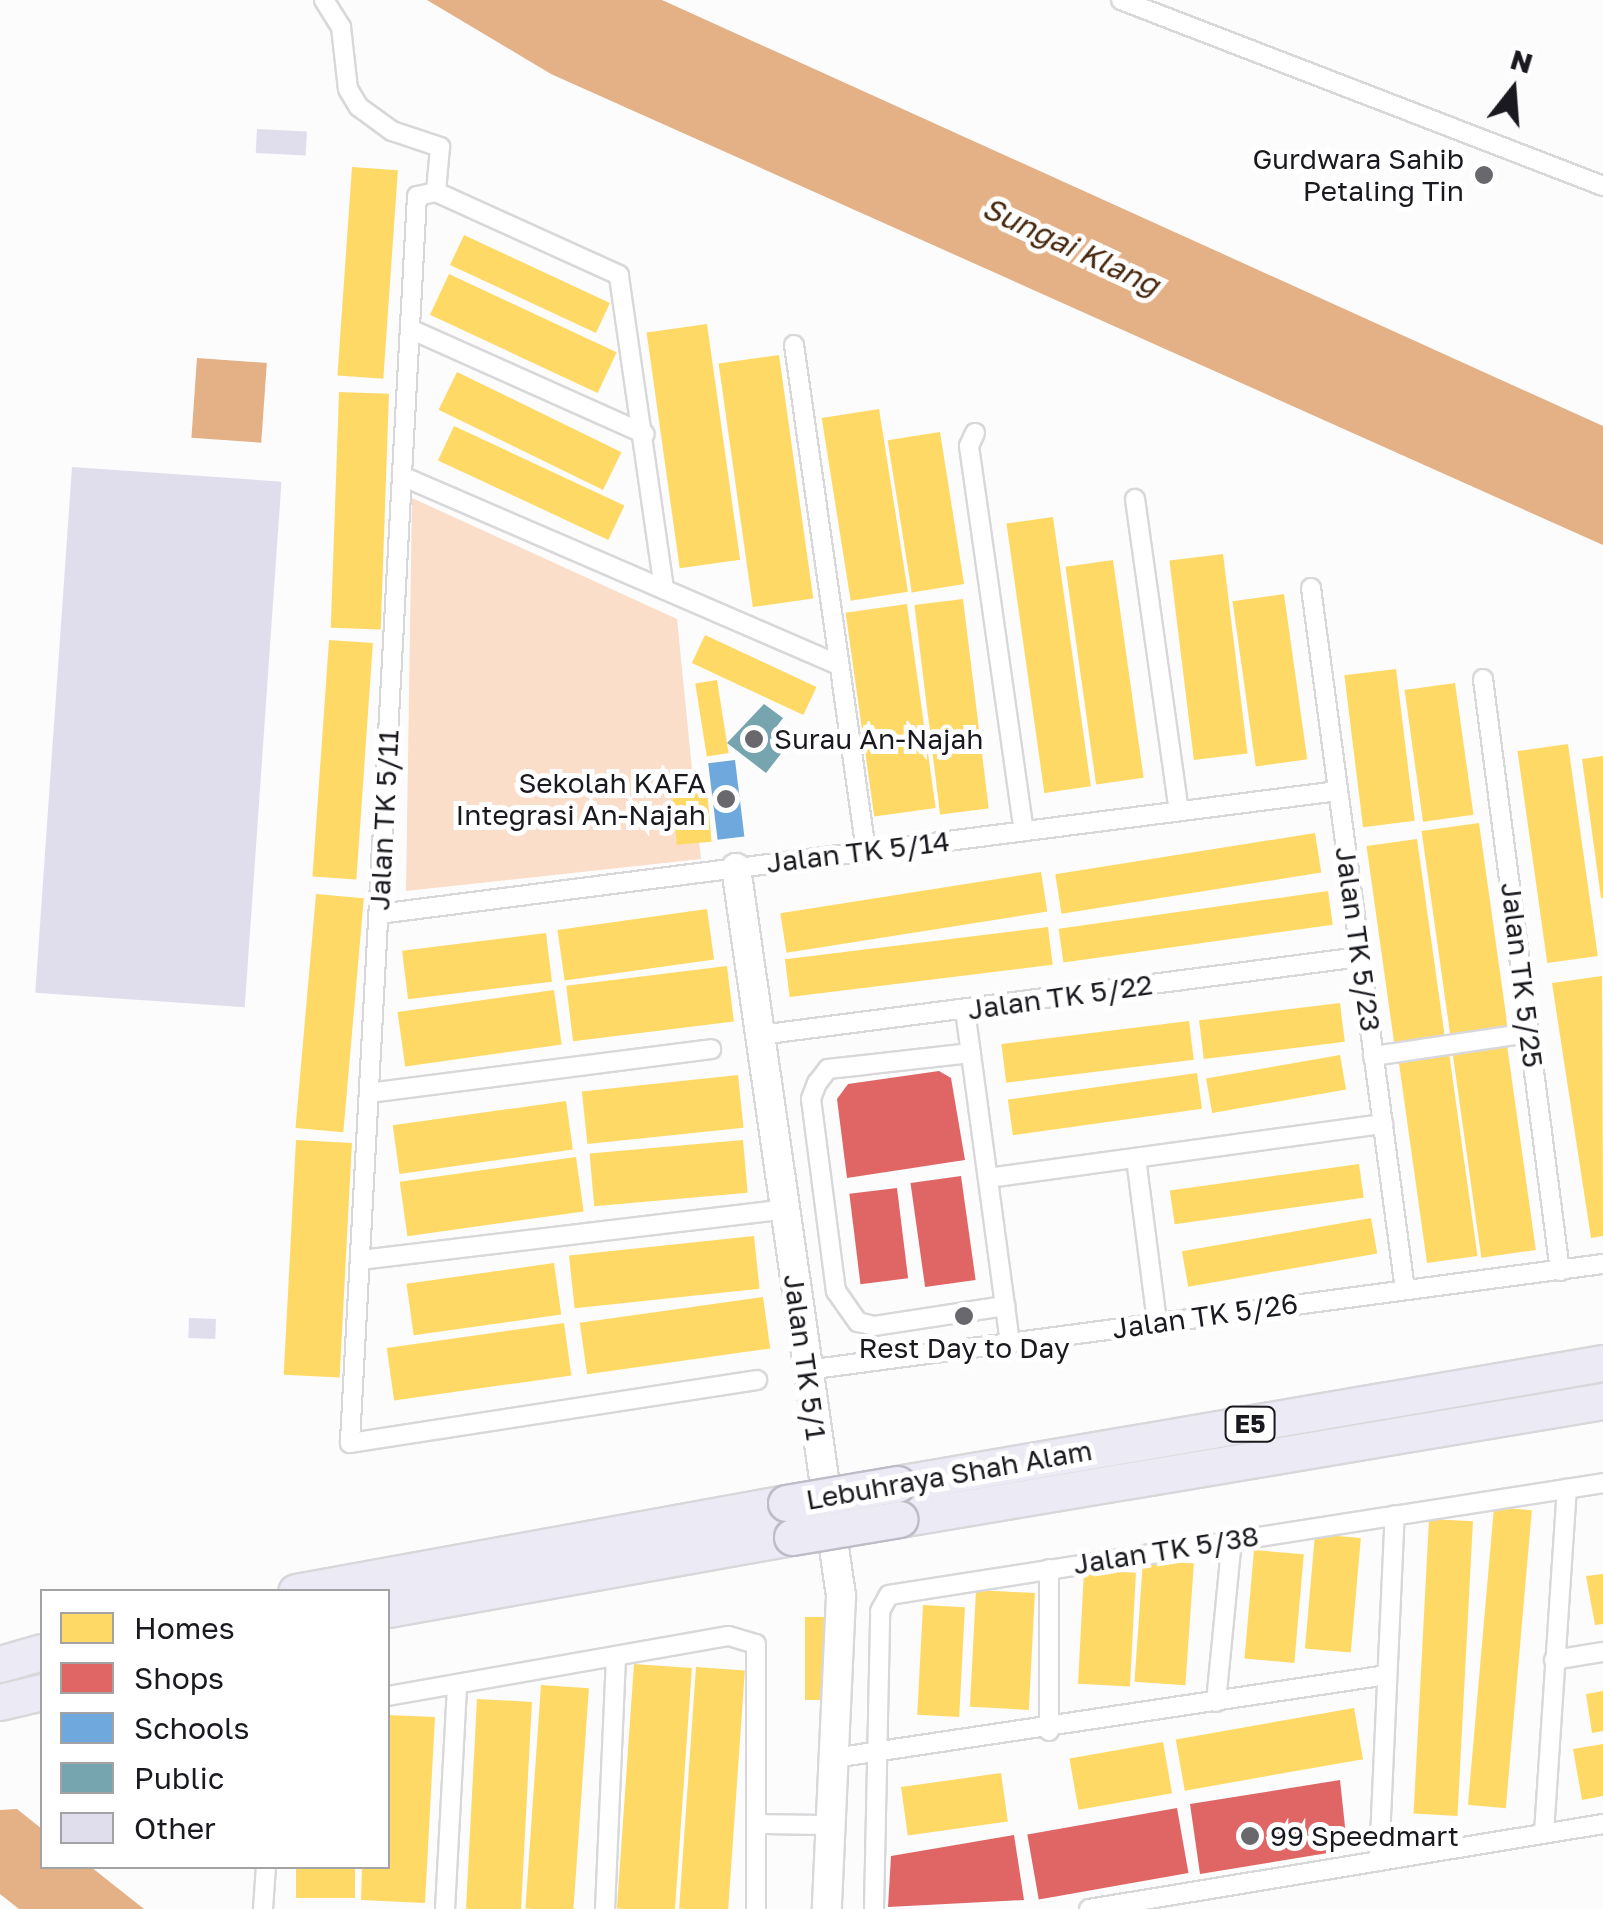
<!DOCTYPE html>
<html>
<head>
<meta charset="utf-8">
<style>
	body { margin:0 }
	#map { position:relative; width:1603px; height:1909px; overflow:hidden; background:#fcfcfd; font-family:"Golos Text",sans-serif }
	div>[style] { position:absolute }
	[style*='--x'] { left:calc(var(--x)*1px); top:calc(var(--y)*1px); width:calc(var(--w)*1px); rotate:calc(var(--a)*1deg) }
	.green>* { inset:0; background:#fadec9 }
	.water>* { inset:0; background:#e4b085; transform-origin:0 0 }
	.homes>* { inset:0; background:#ffd966; transform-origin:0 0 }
	.shops>* { inset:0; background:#e06666; transform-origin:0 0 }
	.schools>* { inset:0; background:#6fa8dc; transform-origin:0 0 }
	.public>* { inset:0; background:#76a5af }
	.building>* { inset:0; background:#e0deec; transform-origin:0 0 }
	.roads { filter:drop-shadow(2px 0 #d8d8db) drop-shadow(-2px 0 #d8d8db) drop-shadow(0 2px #d8d8db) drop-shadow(0 -2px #d8d8db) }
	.street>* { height:18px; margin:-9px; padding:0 9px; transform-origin:9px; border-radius:9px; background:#fff }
	.secondary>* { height:28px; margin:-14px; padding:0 14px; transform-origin:14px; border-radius:14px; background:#fff }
	.highway>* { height:35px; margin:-17.5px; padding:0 17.5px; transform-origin:17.5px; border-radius:17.5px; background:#eceaf4 }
	.bridges { filter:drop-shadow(2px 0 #bebdc7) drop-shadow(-2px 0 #bebdc7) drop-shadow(0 2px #bebdc7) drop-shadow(0 -2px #bebdc7) }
	.highway-bridge>* { height:35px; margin:-17.5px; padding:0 17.5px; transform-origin:17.5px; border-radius:17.5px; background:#eceaf4 }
	.dots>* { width:28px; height:28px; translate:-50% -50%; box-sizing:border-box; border:5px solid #fff; border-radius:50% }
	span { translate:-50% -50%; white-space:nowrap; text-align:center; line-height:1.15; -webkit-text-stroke:10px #fff; paint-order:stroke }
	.shield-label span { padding:2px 8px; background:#fff; border:2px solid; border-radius:8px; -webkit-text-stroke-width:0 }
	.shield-label { font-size:25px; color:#1a191f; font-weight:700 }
	.poi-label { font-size:28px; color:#1a191f }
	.right { translate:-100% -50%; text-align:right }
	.left { translate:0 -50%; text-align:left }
	.street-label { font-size:28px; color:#1a191f }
	.water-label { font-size:30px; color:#47280e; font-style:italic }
	.legend { position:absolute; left:40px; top:1589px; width:350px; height:280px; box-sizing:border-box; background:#fff; border:2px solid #a3a3a5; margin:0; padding:12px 18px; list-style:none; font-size:30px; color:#1a191f }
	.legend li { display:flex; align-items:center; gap:20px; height:50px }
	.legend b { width:50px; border:2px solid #a3a3a5 }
	.north { position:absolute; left:1463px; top:40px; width:100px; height:100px; -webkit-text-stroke:8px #fff; paint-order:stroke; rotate:17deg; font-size:28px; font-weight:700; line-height:40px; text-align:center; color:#1a191f }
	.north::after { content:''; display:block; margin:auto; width:35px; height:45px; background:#1a191f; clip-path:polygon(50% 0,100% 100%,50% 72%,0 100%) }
</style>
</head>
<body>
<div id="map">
	<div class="green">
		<i style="clip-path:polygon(412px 498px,677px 619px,701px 859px,406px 891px)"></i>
	</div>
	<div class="water">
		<i style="clip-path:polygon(427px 0,662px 0,1603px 426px,1603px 545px,551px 74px)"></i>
		<i style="left:197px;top:358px;width:70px;height:80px;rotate:4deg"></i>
		<i style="clip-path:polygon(17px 1809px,42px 1829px,42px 1866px,91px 1867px,144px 1909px,19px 1909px,0 1894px,0 1810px)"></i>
	</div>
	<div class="homes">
		<i style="left:352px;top:167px;width:46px;height:209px;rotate:4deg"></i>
		<i style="left:464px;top:235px;width:161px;height:33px;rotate:25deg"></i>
		<i style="left:449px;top:274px;width:185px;height:45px;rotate:25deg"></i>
		<i style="left:707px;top:324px;width:238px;height:61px;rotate:82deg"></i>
		<i style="left:779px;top:355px;width:246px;height:61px;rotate:82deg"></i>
		<i style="left:457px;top:372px;width:183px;height:42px;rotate:26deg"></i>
		<i style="left:339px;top:392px;width:50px;height:236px;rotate:2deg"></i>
		<i style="left:879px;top:409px;width:185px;height:58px;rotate:81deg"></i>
		<i style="left:454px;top:426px;width:188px;height:38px;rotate:25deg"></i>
		<i style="left:940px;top:432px;width:154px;height:53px;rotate:81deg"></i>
		<i style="left:1053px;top:517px;width:272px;height:47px;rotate:82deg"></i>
		<i style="left:1223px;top:554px;width:201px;height:54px;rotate:83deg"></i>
		<i style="left:1113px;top:560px;width:220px;height:48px;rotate:82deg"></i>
		<i style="left:1284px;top:594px;width:167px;height:52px;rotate:82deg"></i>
		<i style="left:963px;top:599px;width:211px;height:49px;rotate:83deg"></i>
		<i style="left:907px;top:604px;width:206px;height:62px;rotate:82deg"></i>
		<i style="left:705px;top:635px;width:123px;height:31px;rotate:25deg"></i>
		<i style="left:329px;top:640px;width:44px;height:237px;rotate:4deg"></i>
		<i style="left:1396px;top:669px;width:153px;height:52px;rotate:83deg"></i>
		<i style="left:717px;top:680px;width:74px;height:22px;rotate:81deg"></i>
		<i style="left:1455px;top:683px;width:133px;height:51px;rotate:82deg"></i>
		<i style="left:1568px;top:744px;width:214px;height:51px;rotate:82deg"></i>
		<i style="clip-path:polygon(1603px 756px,1603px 898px,1601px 898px,1582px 759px)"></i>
		<i style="left:707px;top:789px;width:53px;height:35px;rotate:85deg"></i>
		<i style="left:1479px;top:823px;width:210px;height:58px;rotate:82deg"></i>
		<i style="left:1315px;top:833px;width:40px;height:263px;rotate:81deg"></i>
		<i style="left:1417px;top:839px;width:200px;height:51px;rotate:82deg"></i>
		<i style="left:1041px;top:872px;width:40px;height:264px;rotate:81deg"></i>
		<i style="left:1328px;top:891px;width:34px;height:272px;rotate:82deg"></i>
		<i style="left:316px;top:894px;width:48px;height:235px;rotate:5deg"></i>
		<i style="left:707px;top:909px;width:51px;height:151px;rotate:82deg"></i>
		<i style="left:1048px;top:927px;width:38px;height:265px;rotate:83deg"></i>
		<i style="left:546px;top:933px;width:49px;height:145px;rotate:83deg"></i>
		<i style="left:727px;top:966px;width:56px;height:162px;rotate:83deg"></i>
		<i style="clip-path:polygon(1602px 976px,1603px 1236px,1591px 1238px,1552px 983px)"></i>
		<i style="left:554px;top:990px;width:55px;height:158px;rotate:82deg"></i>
		<i style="left:1340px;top:1003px;width:39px;height:142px;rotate:83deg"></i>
		<i style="left:1189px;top:1021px;width:39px;height:189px;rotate:83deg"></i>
		<i style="left:1507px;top:1045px;width:207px;height:55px;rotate:82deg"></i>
		<i style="left:1449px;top:1053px;width:205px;height:51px;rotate:82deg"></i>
		<i style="left:1340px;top:1055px;width:35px;height:136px;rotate:80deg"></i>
		<i style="left:1197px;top:1073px;width:36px;height:191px;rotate:82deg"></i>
		<i style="left:738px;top:1075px;width:53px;height:157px;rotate:84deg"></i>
		<i style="left:566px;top:1101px;width:49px;height:175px;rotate:82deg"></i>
		<i style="left:296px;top:1140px;width:56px;height:235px;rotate:3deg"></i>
		<i style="left:743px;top:1140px;width:53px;height:154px;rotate:85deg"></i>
		<i style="left:576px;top:1157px;width:55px;height:178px;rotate:82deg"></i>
		<i style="left:1359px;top:1164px;width:34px;height:191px;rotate:82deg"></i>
		<i style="left:1371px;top:1218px;width:36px;height:192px;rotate:80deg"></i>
		<i style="left:754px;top:1236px;width:53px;height:186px;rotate:84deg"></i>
		<i style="left:554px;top:1263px;width:52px;height:149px;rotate:82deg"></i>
		<i style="left:763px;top:1297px;width:52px;height:185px;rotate:82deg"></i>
		<i style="left:564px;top:1323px;width:53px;height:179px;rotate:82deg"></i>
		<i style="left:1494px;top:1507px;width:38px;height:299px;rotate:5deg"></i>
		<i style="left:1429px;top:1519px;width:44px;height:295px;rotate:3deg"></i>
		<i style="left:1315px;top:1534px;width:46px;height:115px;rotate:5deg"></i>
		<i style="left:1254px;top:1550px;width:50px;height:109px;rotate:5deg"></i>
		<i style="left:1143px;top:1560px;width:51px;height:122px;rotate:4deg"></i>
		<i style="left:1084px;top:1570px;width:52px;height:114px;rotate:3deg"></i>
		<i style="clip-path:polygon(1603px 1574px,1603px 1624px,1595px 1625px,1586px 1576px)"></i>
		<i style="left:976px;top:1590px;width:59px;height:117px;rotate:3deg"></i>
		<i style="left:923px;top:1605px;width:42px;height:110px;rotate:3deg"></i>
		<i style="left:805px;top:1617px;width:22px;height:83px"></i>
		<i style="left:634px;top:1664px;width:58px;height:245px;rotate:4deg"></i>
		<i style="left:696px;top:1667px;width:49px;height:242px;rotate:4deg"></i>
		<i style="left:541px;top:1685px;width:48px;height:224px;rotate:4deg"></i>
		<i style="clip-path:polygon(1603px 1691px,1603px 1731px,1592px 1733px,1586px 1694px)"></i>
		<i style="left:477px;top:1699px;width:55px;height:210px;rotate:3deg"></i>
		<i style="left:1354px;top:1708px;width:52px;height:181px;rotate:80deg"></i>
		<i style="clip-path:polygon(388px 1715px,435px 1717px,425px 1903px,361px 1900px,362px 1866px,388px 1866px)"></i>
		<i style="left:1163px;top:1742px;width:52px;height:95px;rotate:80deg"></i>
		<i style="clip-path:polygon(1603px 1744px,1603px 1796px,1582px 1800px,1573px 1749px)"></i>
		<i style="left:1001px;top:1773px;width:49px;height:101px;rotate:82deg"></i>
		<i style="left:296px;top:1866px;width:59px;height:32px"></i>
	</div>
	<div class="shops">
		<i style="clip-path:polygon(939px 1071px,951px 1078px,965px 1160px,847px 1178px,837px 1099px,848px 1084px)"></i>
		<i style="left:961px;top:1176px;width:105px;height:51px;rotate:82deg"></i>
		<i style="left:897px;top:1188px;width:91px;height:48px;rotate:83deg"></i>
		<i style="clip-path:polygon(1340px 1780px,1346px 1836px,1334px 1852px,1200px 1874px,1190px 1804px)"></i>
		<i style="left:1177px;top:1808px;width:66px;height:152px;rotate:80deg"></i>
		<i style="clip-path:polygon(1014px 1835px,1024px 1900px,888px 1907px,891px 1856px)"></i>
	</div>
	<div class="schools">
		<i style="left:735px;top:760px;width:77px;height:27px;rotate:83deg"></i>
	</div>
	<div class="public">
		<i style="clip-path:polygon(764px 704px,783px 718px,771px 734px,787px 746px,766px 773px,727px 743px)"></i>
	</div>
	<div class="building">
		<i style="left:257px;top:129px;width:50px;height:24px;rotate:3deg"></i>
		<i style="left:72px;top:467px;width:210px;height:527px;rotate:4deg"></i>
		<i style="left:189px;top:1318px;width:27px;height:20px;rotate:2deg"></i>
	</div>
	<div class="roads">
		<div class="street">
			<i style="--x:324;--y:0;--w:32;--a:58"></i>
			<i style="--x:341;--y:27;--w:62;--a:83.6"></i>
			<i style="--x:348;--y:89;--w:21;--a:59"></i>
			<i style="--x:359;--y:107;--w:41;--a:36"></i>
			<i style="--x:392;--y:131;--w:51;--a:18.4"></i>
			<i style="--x:440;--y:147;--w:45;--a:95.1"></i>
			<i style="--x:1121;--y:0;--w:517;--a:21.1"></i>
			<i style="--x:410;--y:329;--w:257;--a:24.1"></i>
			<i style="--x:794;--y:345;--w:511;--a:81.9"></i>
			<i style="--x:975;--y:433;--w:14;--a:115"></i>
			<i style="--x:969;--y:446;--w:389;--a:81.9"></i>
			<i style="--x:402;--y:476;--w:476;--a:23.4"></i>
			<i style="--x:1135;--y:499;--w:315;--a:82"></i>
			<i style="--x:1311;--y:588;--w:708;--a:82.37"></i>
			<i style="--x:664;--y:589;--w:317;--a:-98.2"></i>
			<i style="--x:619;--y:275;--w:201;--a:-155.6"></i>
			<i style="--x:436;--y:192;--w:19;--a:168"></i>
			<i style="--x:417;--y:196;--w:1249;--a:93.08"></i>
			<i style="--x:350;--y:1443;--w:412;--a:-8.8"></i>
			<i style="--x:1483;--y:679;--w:597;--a:82.59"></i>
			<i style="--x:379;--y:914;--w:967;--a:-7.31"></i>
			<i style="--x:965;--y:1010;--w:335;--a:82.3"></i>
			<i style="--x:760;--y:1035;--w:605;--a:-7.41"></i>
			<i style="--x:971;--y:1053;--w:144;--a:173.6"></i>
			<i style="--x:828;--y:1069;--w:18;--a:128"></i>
			<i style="--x:817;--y:1083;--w:17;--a:111"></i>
			<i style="--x:811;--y:1099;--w:194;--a:82.6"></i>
			<i style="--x:836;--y:1291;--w:38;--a:55"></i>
			<i style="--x:858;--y:1322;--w:16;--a:14"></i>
			<i style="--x:874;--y:1326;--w:133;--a:-8.7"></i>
			<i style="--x:1373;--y:1056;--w:158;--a:-8.4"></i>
			<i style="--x:369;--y:1093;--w:345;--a:-7.3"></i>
			<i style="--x:1136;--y:1158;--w:165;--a:82.7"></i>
			<i style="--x:988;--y:1178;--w:399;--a:-7.8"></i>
			<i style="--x:360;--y:1260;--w:428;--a:-6.8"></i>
			<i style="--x:807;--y:1370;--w:803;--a:-7.59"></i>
			<i style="--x:1049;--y:1569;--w:162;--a:90"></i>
			<i style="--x:1554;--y:1660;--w:50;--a:-9.3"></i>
			<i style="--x:388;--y:1696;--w:346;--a:-10"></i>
			<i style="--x:729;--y:1636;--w:28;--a:17"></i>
			<i style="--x:756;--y:1644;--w:265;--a:90"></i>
			<i style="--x:1216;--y:1702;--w:163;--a:-84.4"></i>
			<i style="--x:834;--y:1758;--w:559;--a:-8.54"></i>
			<i style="--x:759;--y:1824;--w:72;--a:0.8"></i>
			<i style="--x:1544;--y:1833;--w:345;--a:-86.2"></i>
			<i style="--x:1379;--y:1861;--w:346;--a:-87.4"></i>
			<i style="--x:263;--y:1909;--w:43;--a:-86"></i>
			<i style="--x:445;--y:1909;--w:224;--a:-86.9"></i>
			<i style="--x:605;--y:1909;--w:251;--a:-87.5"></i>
			<i style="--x:874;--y:1909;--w:298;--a:-88.8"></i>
			<i style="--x:880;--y:1611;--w:18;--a:-61"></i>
			<i style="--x:889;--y:1595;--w:723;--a:-8.91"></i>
			<i style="--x:1089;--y:1909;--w:521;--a:-9.39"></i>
		</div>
		<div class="secondary">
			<i style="--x:736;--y:868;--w:736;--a:81.79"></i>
			<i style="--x:841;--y:1596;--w:313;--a:92.6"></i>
		</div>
		<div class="highway">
			<i style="--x:897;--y:1484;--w:716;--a:-9.73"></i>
			<i style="--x:899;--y:1519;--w:714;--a:-9.52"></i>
			<i style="--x:296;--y:1592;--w:498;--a:-10.3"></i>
			<i style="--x:388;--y:1609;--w:410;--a:-10.1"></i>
			<i style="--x:0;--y:1664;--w:44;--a:-15.9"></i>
			<i style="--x:0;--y:1702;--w:43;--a:-13.4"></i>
		</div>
	</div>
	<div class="bridges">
		<div class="highway-bridge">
			<i style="--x:786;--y:1503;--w:113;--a:-9.7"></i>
			<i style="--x:792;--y:1537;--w:109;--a:-9.5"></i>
		</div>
	</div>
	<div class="dots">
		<i style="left:1484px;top:175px;background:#69686d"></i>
		<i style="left:754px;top:739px;background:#69686d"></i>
		<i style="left:726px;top:799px;background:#69686d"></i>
		<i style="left:964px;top:1316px;background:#69686d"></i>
		<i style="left:1250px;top:1836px;background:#69686d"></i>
	</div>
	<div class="shield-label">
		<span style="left:1250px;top:1424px">E5</span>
	</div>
	<div class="poi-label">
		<span class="right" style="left:1464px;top:175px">Gurdwara Sahib<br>Petaling Tin</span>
		<span class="left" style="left:774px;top:739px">Surau An-Najah</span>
		<span class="right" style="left:706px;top:799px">Sekolah KAFA<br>Integrasi An-Najah</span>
		<span style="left:964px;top:1348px">Rest Day to Day</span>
		<span class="left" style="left:1270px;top:1836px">99 Speedmart</span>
	</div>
	<div class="street-label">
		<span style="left:384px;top:820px;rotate:-87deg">Jalan TK 5/11</span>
		<span style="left:858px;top:852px;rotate:-7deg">Jalan TK 5/14</span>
		<span style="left:1358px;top:939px;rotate:82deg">Jalan TK 5/23</span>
		<span style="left:1522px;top:975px;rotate:83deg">Jalan TK 5/25</span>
		<span style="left:1060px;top:997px;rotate:-8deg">Jalan TK 5/22</span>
		<span style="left:1205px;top:1316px;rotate:-8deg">Jalan TK 5/26</span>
		<span style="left:805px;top:1357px;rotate:82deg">Jalan TK 5/1</span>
		<span style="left:949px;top:1475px;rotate:-10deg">Lebuhraya Shah Alam</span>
		<span style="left:1166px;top:1550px;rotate:-9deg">Jalan TK 5/38</span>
	</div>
	<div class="water-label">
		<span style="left:1071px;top:246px;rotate:25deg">Sungai Klang</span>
	</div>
	<ul class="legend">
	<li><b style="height:28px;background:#ffd966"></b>Homes</li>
	<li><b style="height:28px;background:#e06666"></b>Shops</li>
	<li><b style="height:28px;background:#6fa8dc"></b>Schools</li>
	<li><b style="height:28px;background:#76a5af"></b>Public</li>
	<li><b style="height:28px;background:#e0deec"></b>Other</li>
	</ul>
	<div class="north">N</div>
</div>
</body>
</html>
